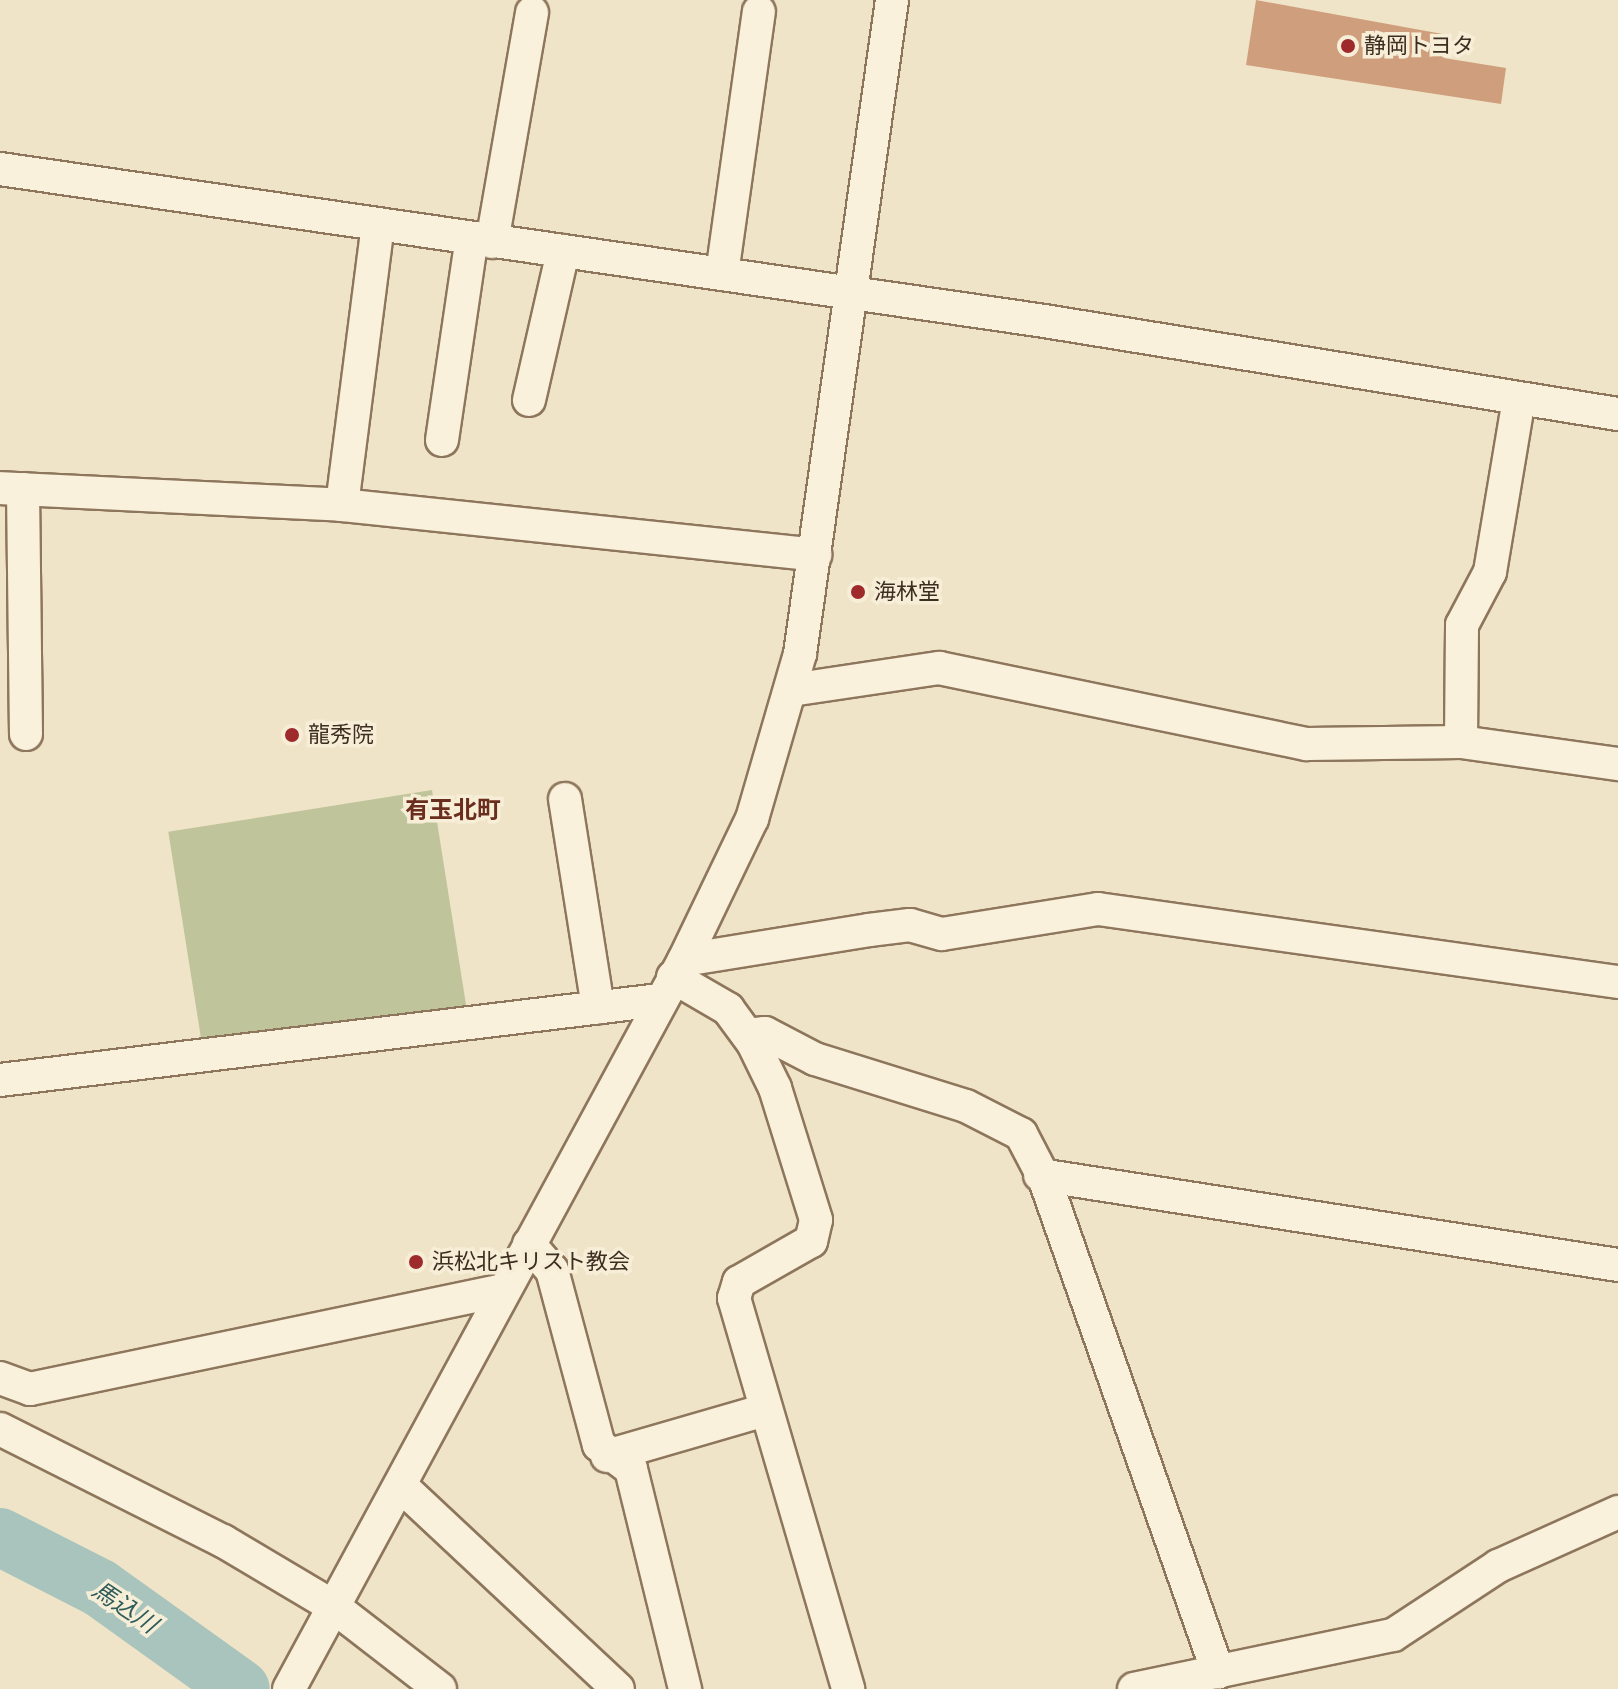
<!DOCTYPE html>
<html>
<head>
<meta charset="utf-8">
<style>
	body { margin:0 }
	#map { position:relative; width:1618px; height:1689px; overflow:hidden; background:#f0e4c8; font-family:Lora,"Noto Sans JP",serif }
	div>[style] { position:absolute }
	[style*='--x'] { left:calc(var(--x)*1px); top:calc(var(--y)*1px); width:calc(var(--w)*1px); rotate:calc(var(--a)*1deg) }
	.cemetery>* { inset:0; background:#bfc49a; transform-origin:0 0 }
	.river>* { height:58px; margin:-29px; padding:0 29px; transform-origin:29px; border-radius:29px; background:#a9c4bc }
	.building>* { inset:0; background:#cf9f7d }
	.roads { filter:drop-shadow(2px 0 #8d765c) drop-shadow(-2px 0 #8d765c) drop-shadow(0 2px #8d765c) drop-shadow(0 -2px #8d765c) }
	.minor>* { height:32px; margin:-16px; padding:0 16px; transform-origin:16px; border-radius:16px; background:#faf1dc }
	.dots>* { width:22px; height:22px; translate:-50% -50%; box-sizing:border-box; border:4px solid #f7eed8; border-radius:50% }
	span { translate:-50% -50%; white-space:nowrap; text-align:center; line-height:1.15; -webkit-text-stroke:7px #f7eed8; paint-order:stroke }
	.poi-label { font-size:22px; color:#3d2e20 }
	.left { translate:0 -50%; text-align:left }
	.neighbourhood-label { font-size:24px; color:#6b2e1e; font-weight:700 }
	.water-label { font-size:24px; color:#2f5d5a; font-style:italic }
</style>
</head>
<body>
<div id="map">
	<div class="cemetery">
		<i style="left:432px;top:790px;width:221px;height:267px;rotate:81deg"></i>
	</div>
	<div class="river">
		<i style="--x:0;--y:1537;--w:112;--a:27"></i>
		<i style="--x:100;--y:1588;--w:173;--a:35.6"></i>
	</div>
	<div class="building">
		<i style="clip-path:polygon(1256px 0,1448px 35px,1444px 58px,1506px 68px,1501px 104px,1246px 65px)"></i>
	</div>
	<div class="roads">
		<div class="minor">
			<i style="--x:0;--y:169;--w:1049;--a:8.28"></i>
			<i style="--x:1038;--y:320;--w:588;--a:9.21"></i>
			<i style="--x:492;--y:242;--w:233;--a:-80.1"></i>
			<i style="--x:722;--y:274;--w:265;--a:-82"></i>
			<i style="--x:529;--y:400;--w:153;--a:-77.1"></i>
			<i style="--x:442;--y:440;--w:204;--a:-81.6"></i>
			<i style="--x:0;--y:488;--w:342;--a:2.8"></i>
			<i style="--x:342;--y:505;--w:476;--a:6"></i>
			<i style="--x:23;--y:489;--w:245;--a:89.3"></i>
			<i style="--x:342;--y:505;--w:282;--a:-82.7"></i>
			<i style="--x:791;--y:690;--w:150;--a:-8.5"></i>
			<i style="--x:939;--y:668;--w:376;--a:11.7"></i>
			<i style="--x:1307;--y:744;--w:154;--a:-0.7"></i>
			<i style="--x:1461;--y:742;--w:159;--a:8"></i>
			<i style="--x:1461;--y:742;--w:117;--a:-89.5"></i>
			<i style="--x:1462;--y:625;--w:60;--a:-62.2"></i>
			<i style="--x:1490;--y:572;--w:176;--a:-80.5"></i>
			<i style="--x:565;--y:799;--w:211;--a:81"></i>
			<i style="--x:684;--y:960;--w:187;--a:-9.2"></i>
			<i style="--x:869;--y:930;--w:41;--a:-7"></i>
			<i style="--x:910;--y:925;--w:33;--a:16"></i>
			<i style="--x:942;--y:934;--w:158;--a:-9.1"></i>
			<i style="--x:1098;--y:909;--w:525;--a:7.99"></i>
			<i style="--x:673;--y:977;--w:64;--a:30.2"></i>
			<i style="--x:728;--y:1009;--w:42;--a:53.7"></i>
			<i style="--x:753;--y:1043;--w:50;--a:63.9"></i>
			<i style="--x:775;--y:1088;--w:138;--a:72.7"></i>
			<i style="--x:816;--y:1220;--w:22;--a:103"></i>
			<i style="--x:811;--y:1241;--w:83;--a:150.3"></i>
			<i style="--x:739;--y:1282;--w:17;--a:107"></i>
			<i style="--x:734;--y:1298;--w:407;--a:73.7"></i>
			<i style="--x:748;--y:1035;--w:17;--a:-7"></i>
			<i style="--x:765;--y:1033;--w:56;--a:27.5"></i>
			<i style="--x:815;--y:1059;--w:158;--a:17.3"></i>
			<i style="--x:966;--y:1106;--w:62;--a:27"></i>
			<i style="--x:1021;--y:1134;--w:52;--a:62.4"></i>
			<i style="--x:1045;--y:1180;--w:522;--a:70.63"></i>
			<i style="--x:0;--y:1080;--w:664;--a:-6.92"></i>
			<i style="--x:1040;--y:1175;--w:585;--a:8.85"></i>
			<i style="--x:529;--y:1244;--w:35;--a:49"></i>
			<i style="--x:552;--y:1270;--w:181;--a:75"></i>
			<i style="--x:599;--y:1445;--w:40;--a:37"></i>
			<i style="--x:631;--y:1469;--w:227;--a:76.2"></i>
			<i style="--x:0;--y:1378;--w:32;--a:20"></i>
			<i style="--x:30;--y:1389;--w:483;--a:-11.8"></i>
			<i style="--x:0;--y:1429;--w:250;--a:26.7"></i>
			<i style="--x:223;--y:1541;--w:129;--a:30.7"></i>
			<i style="--x:334;--y:1607;--w:134;--a:37.7"></i>
			<i style="--x:607;--y:1456;--w:165;--a:-16.2"></i>
			<i style="--x:401;--y:1486;--w:297;--a:43.1"></i>
			<i style="--x:289;--y:1689;--w:829;--a:-61.55"></i>
			<i style="--x:684;--y:960;--w:157;--a:-64.3"></i>
			<i style="--x:752;--y:819;--w:172;--a:-73.8"></i>
			<i style="--x:800;--y:654;--w:660;--a:-81.99"></i>
			<i style="--x:1134;--y:1689;--w:265;--a:-11.8"></i>
			<i style="--x:1393;--y:1635;--w:126;--a:-33.3"></i>
			<i style="--x:1498;--y:1566;--w:132;--a:-24.2"></i>
		</div>
	</div>
	<div class="dots">
		<i style="left:1348px;top:46px;background:#9e2a2b"></i>
		<i style="left:858px;top:592px;background:#9e2a2b"></i>
		<i style="left:292px;top:735px;background:#9e2a2b"></i>
		<i style="left:416px;top:1262px;background:#9e2a2b"></i>
	</div>
	<div class="poi-label">
		<span class="left" style="left:1364px;top:46px">静岡トヨタ</span>
		<span class="left" style="left:874px;top:592px">海林堂</span>
		<span class="left" style="left:308px;top:735px">龍秀院</span>
		<span class="left" style="left:432px;top:1262px">浜松北キリスト教会</span>
	</div>
	<div class="neighbourhood-label">
		<span style="left:453px;top:810px">有玉北町</span>
	</div>
	<div class="water-label">
		<span style="left:125px;top:1607px;rotate:34deg">馬込川</span>
	</div>
</div>
</body>
</html>
